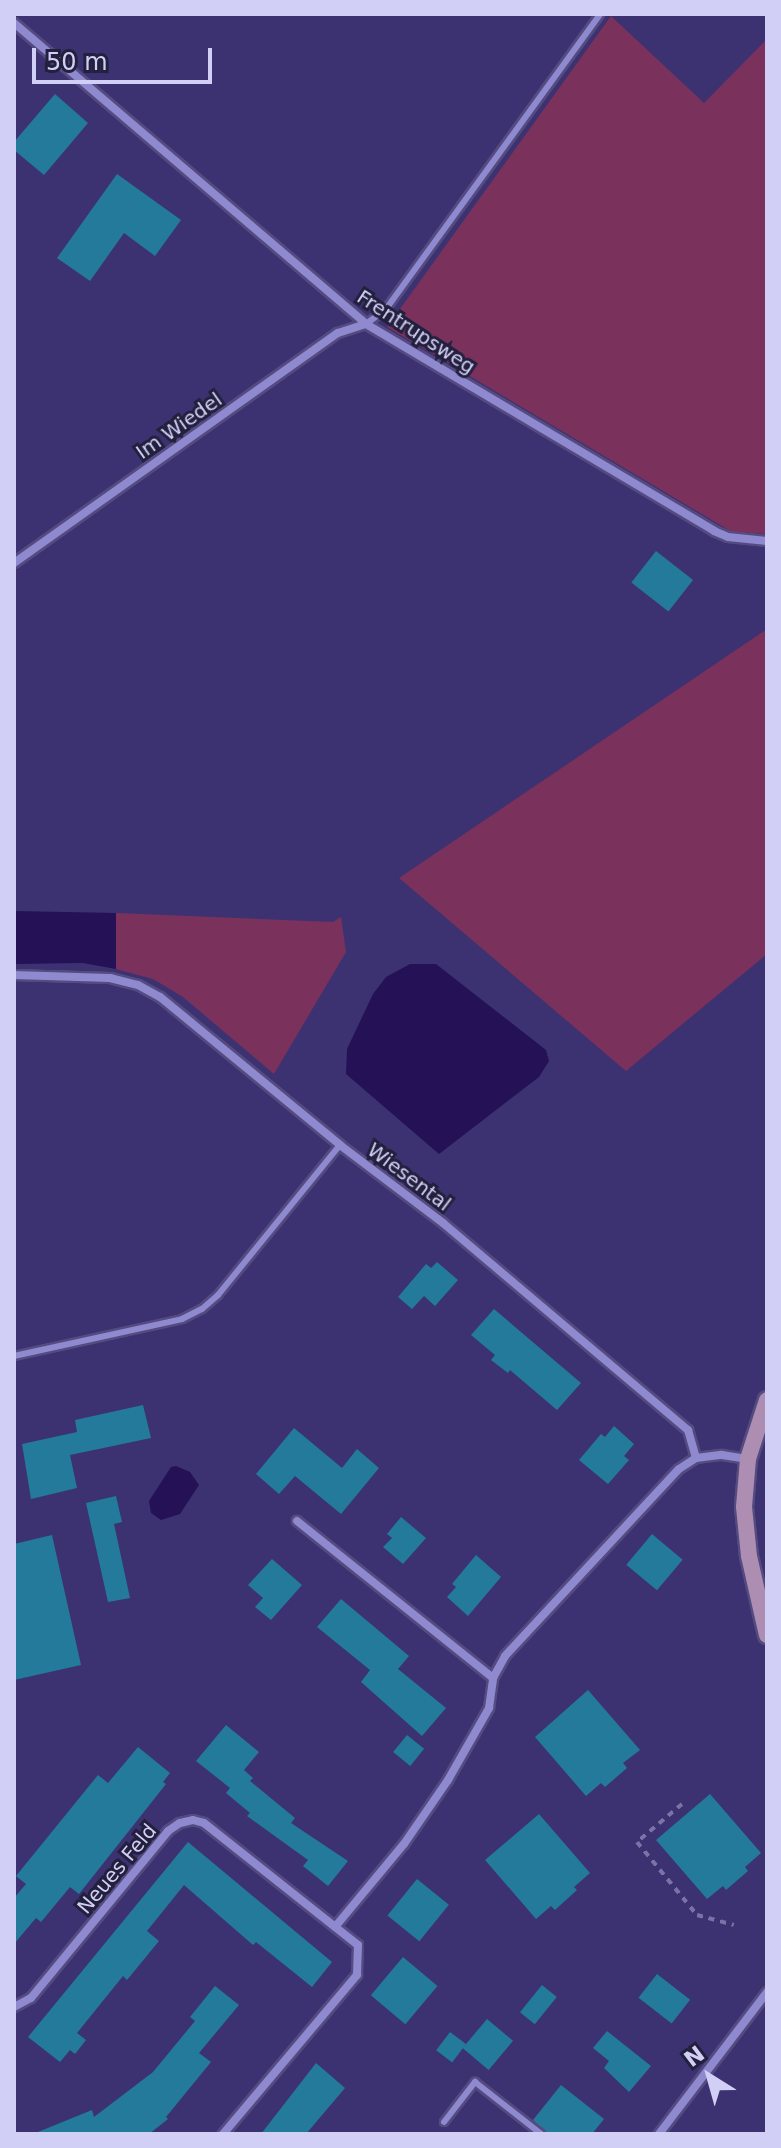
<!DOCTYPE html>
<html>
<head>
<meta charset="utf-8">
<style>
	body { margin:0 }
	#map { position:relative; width:781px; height:2148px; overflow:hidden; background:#3c3271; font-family:"DejaVu Sans",sans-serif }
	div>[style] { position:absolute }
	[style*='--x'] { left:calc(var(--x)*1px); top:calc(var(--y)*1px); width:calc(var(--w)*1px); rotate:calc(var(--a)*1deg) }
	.green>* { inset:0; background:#7a315b }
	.water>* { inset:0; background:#241156 }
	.building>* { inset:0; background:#247a9a; transform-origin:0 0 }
	.path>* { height:4px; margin-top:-2px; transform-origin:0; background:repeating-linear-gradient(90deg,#7973a7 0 6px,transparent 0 12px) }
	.roads { filter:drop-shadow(2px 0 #544b80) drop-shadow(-2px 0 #544b80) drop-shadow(0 2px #544b80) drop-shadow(0 -2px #544b80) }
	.service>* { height:6px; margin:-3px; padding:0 3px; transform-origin:3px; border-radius:3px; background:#8f89d0 }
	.minor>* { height:8px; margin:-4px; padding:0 4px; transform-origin:4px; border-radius:4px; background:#8f89d0 }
	.secondary>* { height:16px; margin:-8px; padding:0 8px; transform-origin:8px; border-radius:8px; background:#ad8db1 }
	span { translate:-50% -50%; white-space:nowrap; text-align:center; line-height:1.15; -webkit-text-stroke:6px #23203d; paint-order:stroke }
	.street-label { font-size:20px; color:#d1cff5 }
	.frame { position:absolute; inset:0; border:16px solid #d1cff5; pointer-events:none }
	.north { position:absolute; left:669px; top:2036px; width:80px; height:80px; -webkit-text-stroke:6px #23203d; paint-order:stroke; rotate:323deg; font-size:22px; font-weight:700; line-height:32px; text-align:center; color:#d1cff5 }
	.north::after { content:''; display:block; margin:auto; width:28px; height:36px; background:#d1cff5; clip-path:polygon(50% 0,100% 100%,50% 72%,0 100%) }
	.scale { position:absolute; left:32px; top:48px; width:180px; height:36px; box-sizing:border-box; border:4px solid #d1cff5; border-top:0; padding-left:10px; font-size:24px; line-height:28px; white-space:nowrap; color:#d1cff5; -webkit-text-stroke:6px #23203d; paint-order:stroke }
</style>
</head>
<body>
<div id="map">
	<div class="green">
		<i style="clip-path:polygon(611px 16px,704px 103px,767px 39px,767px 534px,732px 532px,387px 327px)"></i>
		<i style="clip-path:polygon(767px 629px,767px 954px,626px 1071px,399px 878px)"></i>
		<i style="clip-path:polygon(116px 913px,333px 922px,341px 917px,346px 952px,274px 1074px,183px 997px,153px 979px,116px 969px)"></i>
	</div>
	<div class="water">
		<i style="clip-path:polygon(14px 911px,116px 913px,116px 969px,83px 963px,14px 964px)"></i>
		<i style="clip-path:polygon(410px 964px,436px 964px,546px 1050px,549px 1061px,539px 1077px,439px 1154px,346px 1074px,347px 1049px,373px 994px,386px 977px)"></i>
		<i style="clip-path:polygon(176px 1466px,190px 1472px,199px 1485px,180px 1514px,161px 1520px,151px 1513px,149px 1501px,171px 1467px)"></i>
	</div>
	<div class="building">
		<i style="clip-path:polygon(55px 94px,88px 123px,44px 175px,14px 150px,14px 142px)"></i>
		<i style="clip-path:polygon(117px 174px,181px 220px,155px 256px,124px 233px,90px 281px,57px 258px)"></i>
		<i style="left:656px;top:551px;width:47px;height:40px;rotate:38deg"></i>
		<i style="clip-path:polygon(437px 1262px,458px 1280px,435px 1306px,424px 1296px,412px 1309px,398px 1297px,426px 1264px,431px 1268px)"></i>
		<i style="clip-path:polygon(494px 1309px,581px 1383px,557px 1410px,510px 1370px,508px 1373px,491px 1360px,495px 1355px,471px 1335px)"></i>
		<i style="clip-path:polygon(143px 1405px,151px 1438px,70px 1455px,77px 1488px,31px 1499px,22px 1444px,77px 1432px,75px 1420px)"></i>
		<i style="clip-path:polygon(614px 1426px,634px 1444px,624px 1456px,629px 1460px,608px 1484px,579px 1460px,601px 1434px,605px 1437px)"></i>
		<i style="clip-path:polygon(294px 1428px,342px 1468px,357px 1449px,379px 1468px,341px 1514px,295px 1476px,279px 1494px,256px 1474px)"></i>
		<i style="clip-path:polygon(116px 1496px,122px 1522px,114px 1524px,130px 1598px,108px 1602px,86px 1503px)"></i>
		<i style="clip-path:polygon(401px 1517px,426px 1538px,403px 1564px,383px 1547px,392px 1538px,387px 1534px)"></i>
		<i style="left:652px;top:1534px;width:40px;height:40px;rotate:40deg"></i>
		<i style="clip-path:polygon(52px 1535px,81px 1665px,14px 1680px,14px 1544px)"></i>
		<i style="clip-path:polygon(476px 1555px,501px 1577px,468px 1616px,447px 1597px,456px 1587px,452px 1584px)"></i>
		<i style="clip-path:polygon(272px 1559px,302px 1585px,271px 1620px,255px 1607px,263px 1598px,248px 1585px)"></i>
		<i style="clip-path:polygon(341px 1599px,409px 1656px,398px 1669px,446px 1708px,422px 1736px,361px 1682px,370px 1670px,317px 1627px)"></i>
		<i style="clip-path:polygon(588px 1690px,640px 1750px,623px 1763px,627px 1768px,605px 1787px,601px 1783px,586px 1796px,535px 1737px)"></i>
		<i style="clip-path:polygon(226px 1725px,259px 1752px,244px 1770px,253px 1778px,250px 1781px,295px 1818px,291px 1823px,348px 1861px,328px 1886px,303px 1866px,308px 1860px,247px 1816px,250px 1813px,226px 1793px,230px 1788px,196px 1761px)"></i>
		<i style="left:407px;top:1735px;width:22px;height:22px;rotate:39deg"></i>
		<i style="clip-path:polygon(138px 1747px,170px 1773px,163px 1782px,166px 1784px,79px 1894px,70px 1887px,41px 1922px,36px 1918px,14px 1944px,14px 1898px,26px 1884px,16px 1876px,98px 1775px,108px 1783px)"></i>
		<i style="clip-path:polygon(710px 1794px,761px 1853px,745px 1867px,748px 1871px,726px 1890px,723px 1886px,707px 1899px,656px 1840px)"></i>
		<i style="clip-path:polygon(539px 1814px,590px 1873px,574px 1887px,577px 1890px,555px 1910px,551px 1906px,536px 1919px,485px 1860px)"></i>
		<i style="clip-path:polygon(188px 1842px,332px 1962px,312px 1987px,256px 1942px,253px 1945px,184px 1885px,147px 1931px,159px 1941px,127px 1980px,123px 1976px,77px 2033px,86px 2040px,75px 2054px,70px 2050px,60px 2062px,28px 2037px)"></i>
		<i style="left:417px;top:1879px;width:41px;height:47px;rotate:39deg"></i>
		<i style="left:403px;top:1957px;width:45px;height:50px;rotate:40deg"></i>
		<i style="left:657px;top:1974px;width:42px;height:30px;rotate:38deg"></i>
		<i style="left:542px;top:1985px;width:19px;height:35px;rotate:39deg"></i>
		<i style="clip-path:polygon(215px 1986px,239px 2005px,199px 2053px,211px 2062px,166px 2117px,168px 2119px,149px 2134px,33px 2134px,92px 2110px,94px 2117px,153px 2072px,195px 2021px,190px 2017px)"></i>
		<i style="left:487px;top:2019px;width:34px;height:38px;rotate:40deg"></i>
		<i style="clip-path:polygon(607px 2031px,651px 2066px,629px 2092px,604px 2068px,609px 2061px,593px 2048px)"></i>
		<i style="left:450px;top:2032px;width:20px;height:23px;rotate:37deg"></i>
		<i style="clip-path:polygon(316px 2063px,345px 2088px,306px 2134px,261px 2134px)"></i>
		<i style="clip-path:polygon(561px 2085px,604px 2119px,592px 2134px,547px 2134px,533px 2120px)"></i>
	</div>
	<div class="path">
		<i style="--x:682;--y:1804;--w:59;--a:139.8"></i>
		<i style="--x:637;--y:1842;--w:94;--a:50.6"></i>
		<i style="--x:697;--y:1915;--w:38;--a:15"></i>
	</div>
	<div class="roads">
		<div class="service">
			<i style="--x:366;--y:324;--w:25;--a:-37"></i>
			<i style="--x:386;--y:309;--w:364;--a:-54"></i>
			<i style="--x:14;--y:1356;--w:172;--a:-12.4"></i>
			<i style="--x:182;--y:1319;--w:22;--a:-27"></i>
			<i style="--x:202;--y:1309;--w:21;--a:-41"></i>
			<i style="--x:218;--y:1295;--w:193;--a:-50.9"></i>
			<i style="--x:444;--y:2122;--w:51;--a:-52.2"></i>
			<i style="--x:475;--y:2082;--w:84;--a:38.2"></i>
		</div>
		<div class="minor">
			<i style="--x:14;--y:23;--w:463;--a:40.5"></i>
			<i style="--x:366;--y:324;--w:405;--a:30.7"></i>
			<i style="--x:714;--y:531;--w:15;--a:23"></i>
			<i style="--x:728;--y:537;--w:39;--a:6"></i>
			<i style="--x:14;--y:563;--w:397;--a:-35.4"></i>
			<i style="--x:338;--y:333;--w:29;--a:-18"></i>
			<i style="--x:14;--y:975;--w:96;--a:1.8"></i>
			<i style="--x:110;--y:978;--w:29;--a:14"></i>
			<i style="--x:138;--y:985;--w:25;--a:29"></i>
			<i style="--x:160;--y:997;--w:233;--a:39.4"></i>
			<i style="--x:340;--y:1145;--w:129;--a:37.1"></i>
			<i style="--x:443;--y:1223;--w:321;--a:40.2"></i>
			<i style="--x:688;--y:1430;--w:29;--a:74"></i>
			<i style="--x:297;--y:1521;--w:251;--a:38.7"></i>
			<i style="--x:335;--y:1927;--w:108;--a:-50.3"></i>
			<i style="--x:404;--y:1844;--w:78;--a:-55.5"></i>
			<i style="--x:448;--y:1780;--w:83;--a:-60.3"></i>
			<i style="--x:489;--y:1708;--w:30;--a:-82"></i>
			<i style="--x:493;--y:1678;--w:25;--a:-61"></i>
			<i style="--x:505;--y:1656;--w:255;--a:-47.1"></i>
			<i style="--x:679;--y:1469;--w:20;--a:-33"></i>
			<i style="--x:696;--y:1458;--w:26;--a:-7"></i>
			<i style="--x:722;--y:1455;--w:25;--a:9"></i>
			<i style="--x:14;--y:2007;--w:19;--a:-28"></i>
			<i style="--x:31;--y:1998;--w:216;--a:-50.6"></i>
			<i style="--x:168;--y:1831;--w:14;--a:-34"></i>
			<i style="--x:180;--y:1823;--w:13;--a:-13"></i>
			<i style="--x:193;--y:1820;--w:11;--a:15"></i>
			<i style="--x:204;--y:1823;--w:196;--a:38.4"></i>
			<i style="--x:358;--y:1945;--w:30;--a:92"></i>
			<i style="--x:357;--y:1975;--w:208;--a:130.1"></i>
			<i style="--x:659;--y:2134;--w:178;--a:-52.7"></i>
		</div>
		<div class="secondary">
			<i style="--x:767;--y:1400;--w:62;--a:107.9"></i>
			<i style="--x:748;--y:1459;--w:48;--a:94.8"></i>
			<i style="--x:744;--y:1507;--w:49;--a:84.2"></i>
			<i style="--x:749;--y:1556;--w:81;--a:77.2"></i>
		</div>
	</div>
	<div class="street-label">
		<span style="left:416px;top:332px;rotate:33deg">Frentrupsweg</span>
		<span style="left:179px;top:426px;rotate:-35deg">Im Wiedel</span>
		<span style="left:409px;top:1177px;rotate:37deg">Wiesental</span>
		<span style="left:117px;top:1869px;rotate:-50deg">Neues Feld</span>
	</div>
	<div class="frame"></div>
	<div class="north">N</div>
	<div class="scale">50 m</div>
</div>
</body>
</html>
